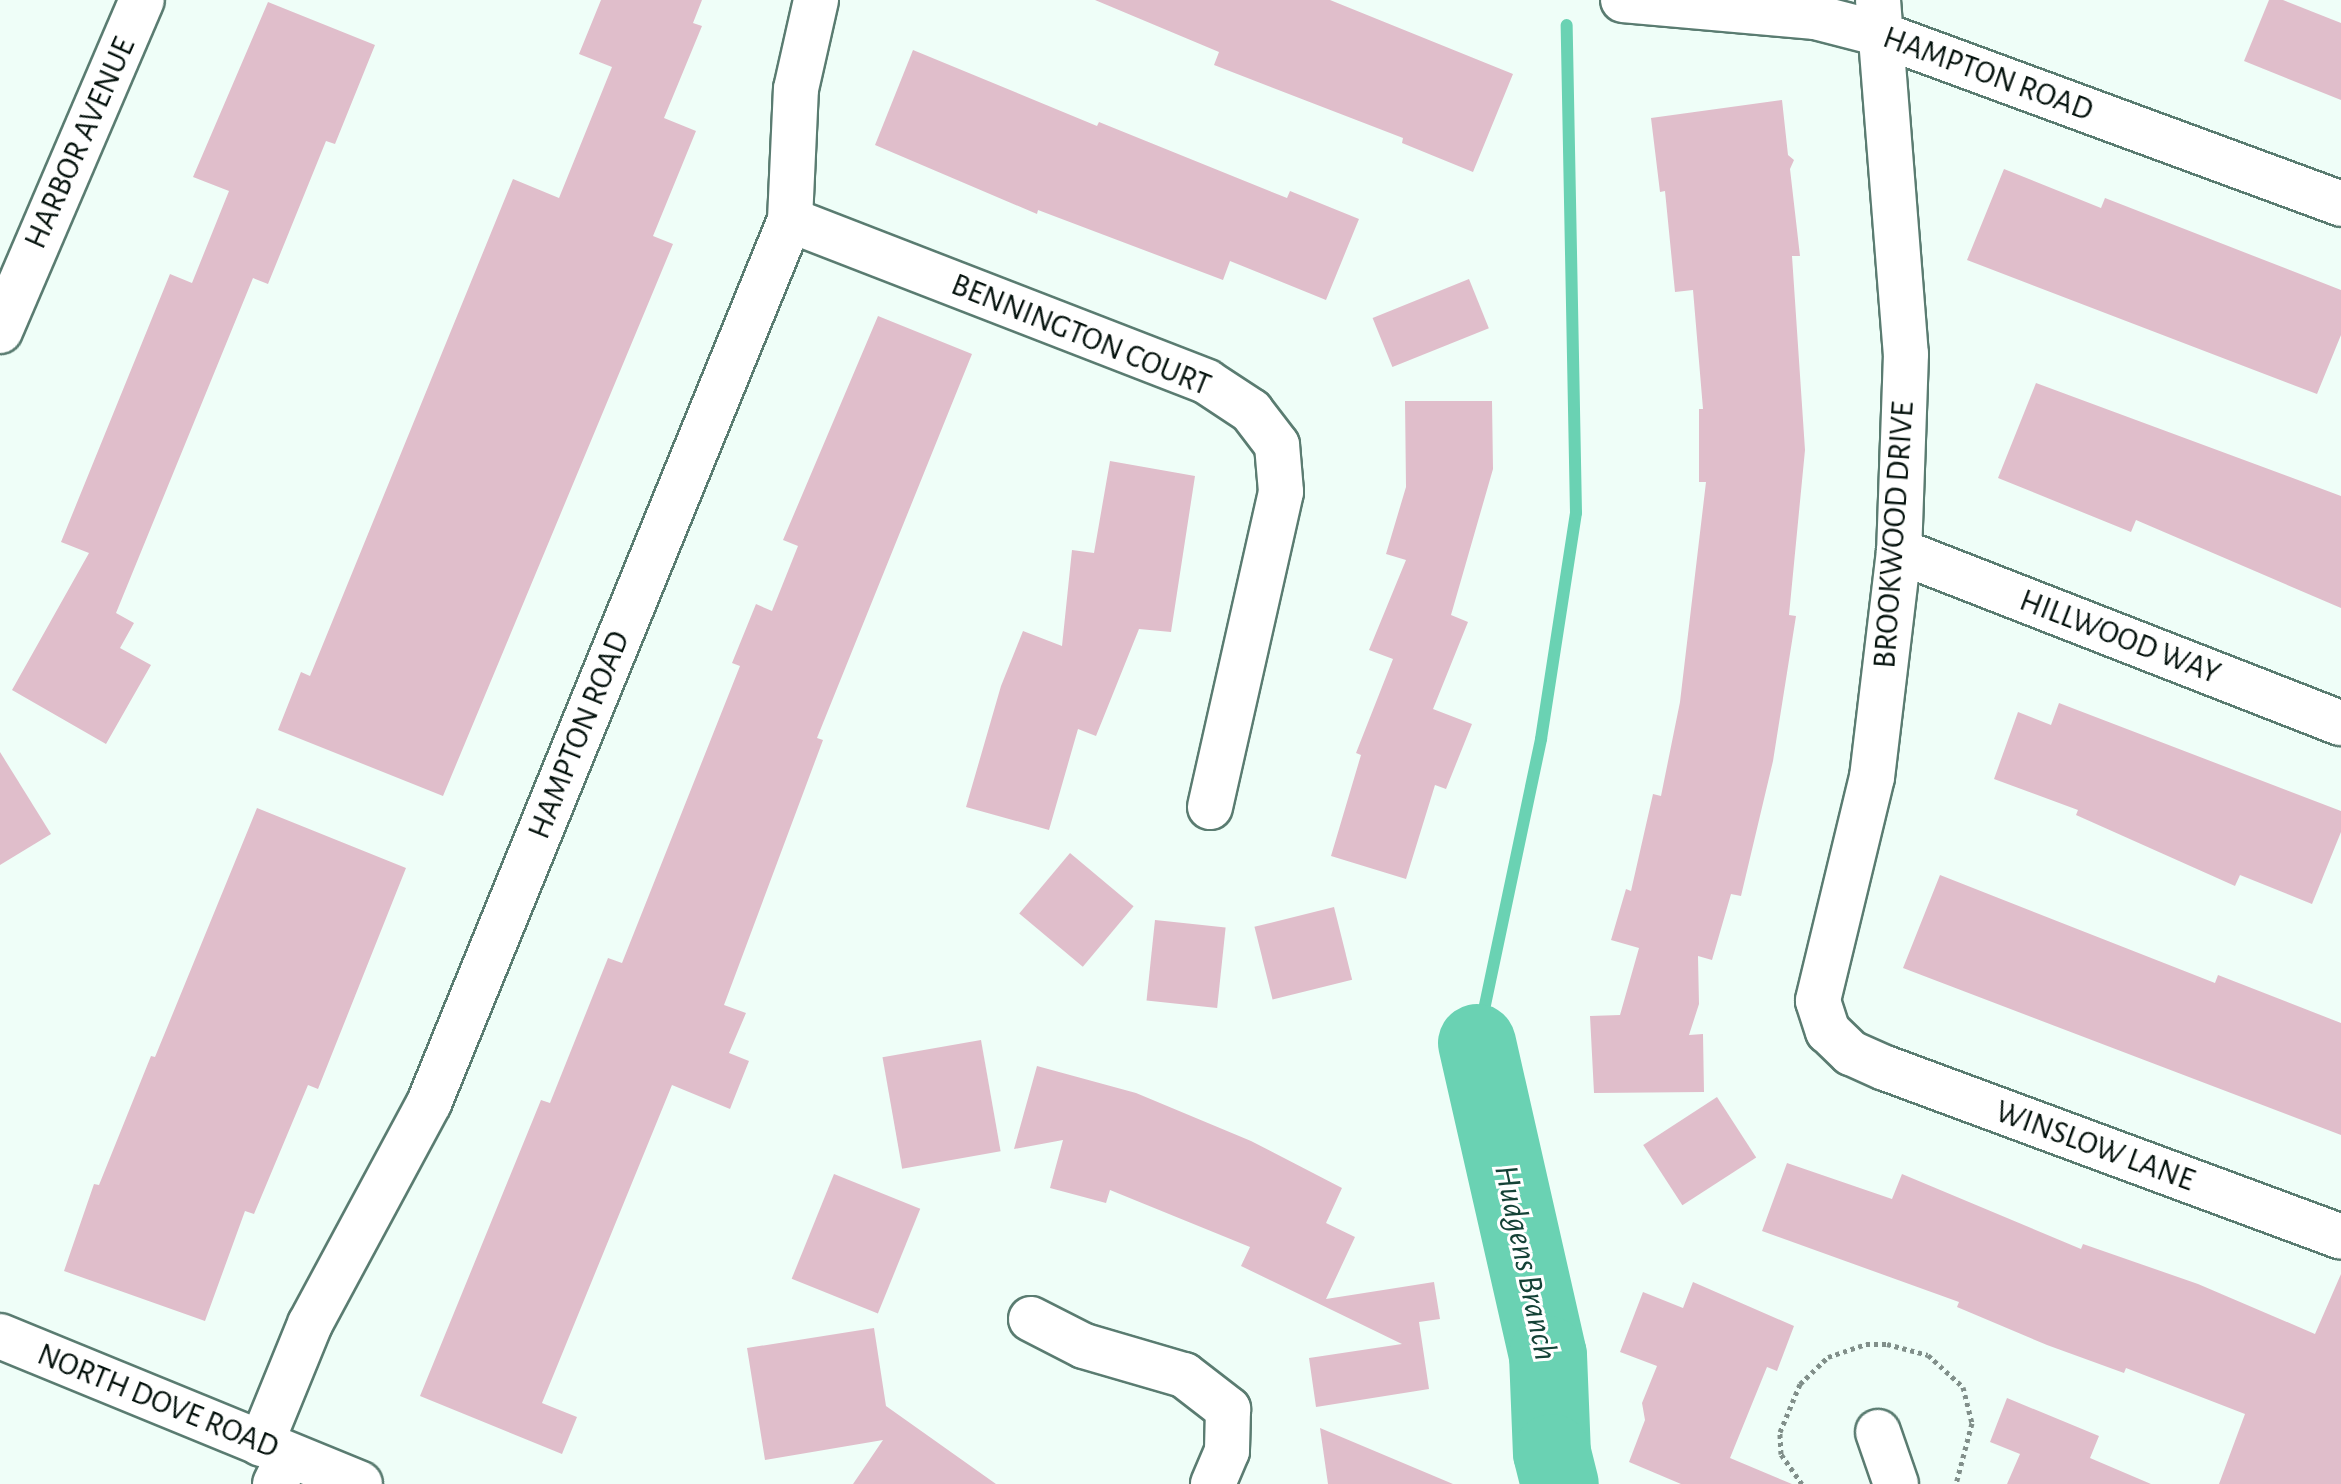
<!DOCTYPE html>
<html>
<head>
<meta charset="utf-8">
<style>
	body { margin:0 }
	#map { position:relative; width:2341px; height:1484px; overflow:hidden; background:#effef8; font-family:"Alegreya Sans",sans-serif }
	div>[style] { position:absolute }
	[style*='--x'] { left:calc(var(--x)*1px); top:calc(var(--y)*1px); width:calc(var(--w)*1px); rotate:calc(var(--a)*1deg) }
	.stream>* { height:12px; margin:-6px; padding:0 6px; transform-origin:6px; border-radius:6px; background:#6ad2b3 }
	.river>* { height:78px; margin:-39px; padding:0 39px; transform-origin:39px; border-radius:39px; background:#6ad2b3 }
	.building>* { inset:0; background:#e0becb; transform-origin:0 0 }
	.path>* { height:5px; margin-top:-2.5px; transform-origin:0; background:repeating-linear-gradient(90deg,#818f8a 0 4px,transparent 0 8px) }
	.roads { filter:drop-shadow(2px 0 #5a7c71) drop-shadow(-2px 0 #5a7c71) drop-shadow(0 2px #5a7c71) drop-shadow(0 -2px #5a7c71) }
	.minor>* { height:44px; margin:-22px; padding:0 22px; transform-origin:22px; border-radius:22px; background:#fff }
	.tertiary>* { height:44px; margin:-22px; padding:0 22px; transform-origin:22px; border-radius:22px; background:#fff }
	span { translate:-50% -50%; white-space:nowrap; text-align:center; line-height:1.15; -webkit-text-stroke:6px #fff; paint-order:stroke }
	.street-label { font-size:32px; color:#06130e }
	.water-label { font-size:34px; color:#144236; font-style:italic }
</style>
</head>
<body>
<div id="map">
	<div class="stream">
		<i style="--x:1477;--y:1043;--w:311;--a:-78.1"></i>
		<i style="--x:1541;--y:739;--w:229;--a:-81.2"></i>
		<i style="--x:1576;--y:513;--w:488;--a:-91.1"></i>
	</div>
	<div class="river">
		<i style="--x:1477;--y:1043;--w:320;--a:77.2"></i>
		<i style="--x:1548;--y:1355;--w:98;--a:87.7"></i>
		<i style="--x:1552;--y:1453;--w:32;--a:76"></i>
	</div>
	<div class="building">
		<i style="clip-path:polygon(601px 0,702px 0,693px 23px,702px 26px,664px 118px,696px 131px,653px 236px,673px 244px,443px 796px,278px 730px,301px 672px,310px 676px,513px 179px,559px 198px,612px 67px,579px 54px)"></i>
		<i style="clip-path:polygon(1095px 0,1330px 0,1513px 74px,1473px 172px,1402px 143px,1403px 138px,1214px 65px,1219px 52px)"></i>
		<i style="clip-path:polygon(2269px 0,2283px 0,2341px 23px,2341px 100px,2244px 61px)"></i>
		<i style="clip-path:polygon(268px 2px,375px 45px,335px 144px,326px 141px,268px 284px,253px 278px,116px 613px,134px 623px,120px 648px,151px 665px,106px 744px,12px 690px,89px 553px,61px 542px,170px 274px,192px 283px,229px 191px,193px 177px)"></i>
		<i style="clip-path:polygon(913px 50px,1097px 126px,1099px 122px,1287px 198px,1290px 191px,1359px 219px,1326px 300px,1230px 261px,1223px 280px,1038px 210px,1037px 214px,875px 145px)"></i>
		<i style="clip-path:polygon(1782px 100px,1788px 155px,1794px 160px,1790px 169px,1800px 256px,1792px 256px,1805px 450px,1789px 615px,1796px 616px,1773px 761px,1741px 896px,1731px 894px,1712px 960px,1698px 956px,1699px 1004px,1689px 1035px,1703px 1034px,1704px 1092px,1594px 1093px,1590px 1016px,1620px 1015px,1639px 948px,1611px 940px,1626px 889px,1631px 891px,1653px 794px,1661px 796px,1680px 702px,1706px 482px,1699px 482px,1699px 409px,1703px 409px,1693px 290px,1675px 292px,1665px 191px,1660px 192px,1651px 118px)"></i>
		<i style="clip-path:polygon(2004px 169px,2101px 208px,2105px 198px,2341px 290px,2341px 335px,2317px 394px,1967px 260px)"></i>
		<i style="left:1469px;top:279px;width:53px;height:104px;rotate:68deg"></i>
		<i style="clip-path:polygon(878px 316px,972px 354px,817px 738px,823px 740px,724px 1005px,746px 1013px,729px 1053px,749px 1061px,730px 1109px,672px 1085px,542px 1403px,577px 1417px,562px 1454px,420px 1396px,541px 1100px,550px 1103px,608px 958px,622px 963px,740px 666px,732px 663px,756px 604px,772px 611px,798px 546px,783px 540px)"></i>
		<i style="clip-path:polygon(2036px 383px,2341px 496px,2341px 608px,2136px 520px,2131px 532px,1998px 478px)"></i>
		<i style="clip-path:polygon(1405px 401px,1492px 401px,1493px 469px,1451px 615px,1468px 622px,1433px 709px,1472px 724px,1446px 789px,1435px 785px,1406px 879px,1331px 856px,1361px 755px,1356px 753px,1393px 659px,1369px 650px,1406px 560px,1386px 554px,1406px 487px)"></i>
		<i style="clip-path:polygon(1110px 461px,1195px 476px,1171px 632px,1139px 629px,1096px 736px,1078px 729px,1049px 830px,966px 807px,1001px 686px,1023px 631px,1062px 646px,1072px 550px,1094px 553px)"></i>
		<i style="clip-path:polygon(2059px 703px,2341px 811px,2341px 832px,2312px 904px,2240px 875px,2235px 886px,2076px 815px,2078px 810px,1994px 779px,2018px 712px,2051px 725px)"></i>
		<i style="clip-path:polygon(0 752px,51px 834px,0 865px)"></i>
		<i style="clip-path:polygon(257px 808px,406px 868px,318px 1089px,308px 1085px,254px 1214px,245px 1211px,205px 1321px,64px 1271px,94px 1184px,99px 1185px,151px 1056px,155px 1057px)"></i>
		<i style="left:1070px;top:853px;width:83px;height:79px;rotate:40deg"></i>
		<i style="clip-path:polygon(1940px 875px,2215px 983px,2218px 975px,2341px 1023px,2341px 1135px,1903px 968px)"></i>
		<i style="left:1334px;top:907px;width:75px;height:82px;rotate:76deg"></i>
		<i style="left:1155px;top:920px;width:71px;height:81px;rotate:6deg"></i>
		<i style="left:981px;top:1040px;width:113px;height:100px;rotate:80deg"></i>
		<i style="clip-path:polygon(1037px 1066px,1136px 1093px,1251px 1141px,1342px 1188px,1326px 1223px,1355px 1237px,1326px 1299px,1434px 1282px,1440px 1319px,1419px 1322px,1429px 1389px,1316px 1407px,1309px 1358px,1402px 1344px,1241px 1266px,1250px 1247px,1110px 1190px,1106px 1203px,1050px 1188px,1063px 1140px,1014px 1149px)"></i>
		<i style="left:1717px;top:1097px;width:72px;height:88px;rotate:57deg"></i>
		<i style="clip-path:polygon(1787px 1163px,1892px 1199px,1902px 1174px,2081px 1249px,2083px 1244px,2198px 1284px,2315px 1334px,2341px 1274px,2341px 1484px,2219px 1484px,2245px 1414px,2126px 1368px,2124px 1373px,2047px 1345px,1957px 1307px,1959px 1302px,1762px 1231px)"></i>
		<i style="left:834px;top:1174px;width:93px;height:113px;rotate:22deg"></i>
		<i style="clip-path:polygon(1693px 1282px,1794px 1326px,1777px 1371px,1767px 1367px,1730px 1458px,1792px 1484px,1681px 1484px,1629px 1462px,1645px 1420px,1642px 1403px,1657px 1366px,1620px 1352px,1643px 1292px,1683px 1308px)"></i>
		<i style="clip-path:polygon(874px 1328px,886px 1406px,996px 1484px,853px 1484px,883px 1440px,765px 1460px,747px 1348px)"></i>
		<i style="clip-path:polygon(2007px 1398px,2099px 1436px,2090px 1458px,2151px 1484px,2007px 1484px,2020px 1454px,1990px 1442px)"></i>
		<i style="clip-path:polygon(1320px 1428px,1453px 1484px,1328px 1484px)"></i>
	</div>
	<div class="path">
		<i style="--x:1802;--y:1484;--w:37;--a:-125"></i>
		<i style="--x:1781;--y:1454;--w:22;--a:-93"></i>
		<i style="--x:1780;--y:1432;--w:52;--a:-67.4"></i>
		<i style="--x:1800;--y:1384;--w:39;--a:-44"></i>
		<i style="--x:1828;--y:1357;--w:40;--a:-18.9"></i>
		<i style="--x:1866;--y:1344;--w:21;--a:0"></i>
		<i style="--x:1887;--y:1344;--w:42;--a:15"></i>
		<i style="--x:1928;--y:1355;--w:47;--a:42.4"></i>
		<i style="--x:1963;--y:1387;--w:37;--a:76"></i>
		<i style="--x:1972;--y:1423;--w:63;--a:104.7"></i>
	</div>
	<div class="roads">
		<div class="minor">
			<i style="--x:1623;--y:0;--w:193;--a:5.1"></i>
			<i style="--x:1815;--y:17;--w:64;--a:14.5"></i>
			<i style="--x:1877;--y:33;--w:495;--a:20.2"></i>
			<i style="--x:1878;--y:0;--w:355;--a:85.5"></i>
			<i style="--x:1906;--y:354;--w:197;--a:92"></i>
			<i style="--x:1899;--y:551;--w:228;--a:96.8"></i>
			<i style="--x:1872;--y:777;--w:230;--a:103.6"></i>
			<i style="--x:1818;--y:1001;--w:32;--a:72"></i>
			<i style="--x:1828;--y:1031;--w:32;--a:44"></i>
			<i style="--x:1851;--y:1053;--w:37;--a:24"></i>
			<i style="--x:1885;--y:1068;--w:486;--a:20.3"></i>
			<i style="--x:790;--y:220;--w:447;--a:21.2"></i>
			<i style="--x:1207;--y:382;--w:53;--a:33.4"></i>
			<i style="--x:1251;--y:411;--w:43;--a:52.6"></i>
			<i style="--x:1277;--y:445;--w:47;--a:85.1"></i>
			<i style="--x:1281;--y:492;--w:323;--a:102.7"></i>
			<i style="--x:0;--y:331;--w:360;--a:-66.8"></i>
			<i style="--x:1899;--y:551;--w:474;--a:21.3"></i>
			<i style="--x:1031;--y:1319;--w:59;--a:27"></i>
			<i style="--x:1084;--y:1346;--w:104;--a:16.2"></i>
			<i style="--x:1184;--y:1375;--w:56;--a:37.7"></i>
			<i style="--x:1228;--y:1409;--w:42;--a:91.4"></i>
			<i style="--x:1227;--y:1451;--w:36;--a:113"></i>
			<i style="--x:1878;--y:1432;--w:55;--a:70.9"></i>
			<i style="--x:261;--y:1444;--w:130;--a:-67.8"></i>
			<i style="--x:310;--y:1324;--w:251;--a:-61.7"></i>
			<i style="--x:429;--y:1103;--w:954;--a:-67.76"></i>
			<i style="--x:790;--y:220;--w:131;--a:-87.4"></i>
			<i style="--x:796;--y:89;--w:91;--a:-77.3"></i>
			<i style="--x:275;--y:1484;--w:32;--a:-64"></i>
		</div>
		<div class="tertiary">
			<i style="--x:0;--y:1336;--w:389;--a:22.3"></i>
		</div>
	</div>
	<div class="street-label">
		<span style="left:1988px;top:74px;rotate:20deg">HAMPTON ROAD</span>
		<span style="left:80px;top:143px;rotate:-66deg">HARBOR AVENUE</span>
		<span style="left:1081px;top:335px;rotate:22deg">BENNINGTON COURT</span>
		<span style="left:1894px;top:535px;rotate:-86deg">BROOKWOOD DRIVE</span>
		<span style="left:2120px;top:637px;rotate:21deg">HILLWOOD WAY</span>
		<span style="left:579px;top:735px;rotate:-68deg">HAMPTON ROAD</span>
		<span style="left:2095px;top:1146px;rotate:20deg">WINSLOW LANE</span>
		<span style="left:158px;top:1401px;rotate:22deg">NORTH DOVE ROAD</span>
	</div>
	<div class="water-label">
		<span style="left:1525px;top:1263px;rotate:78deg">Hudgens Branch</span>
	</div>
</div>
</body>
</html>
